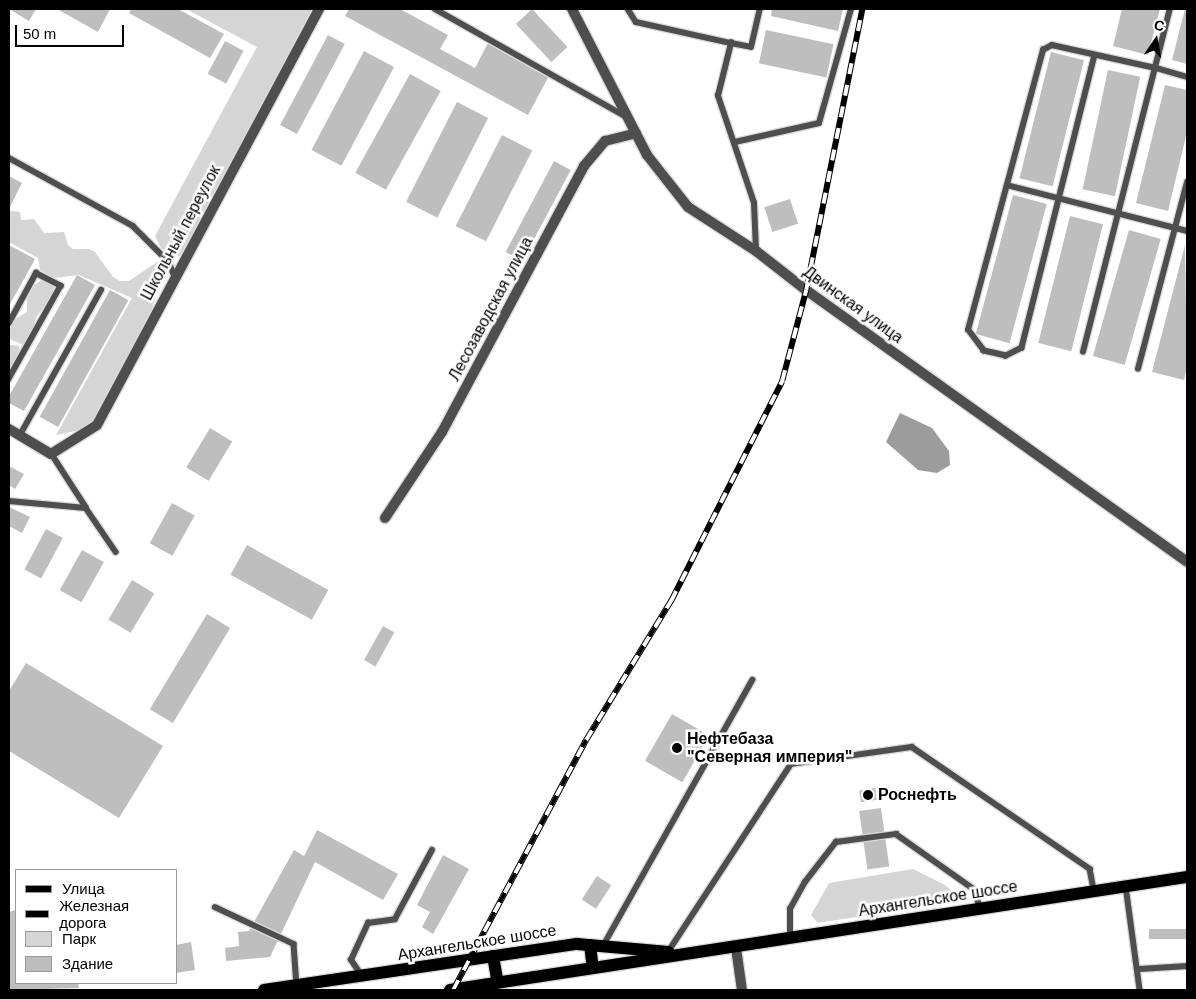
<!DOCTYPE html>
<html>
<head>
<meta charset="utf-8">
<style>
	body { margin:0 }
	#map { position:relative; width:1196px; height:999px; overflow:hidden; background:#fff; font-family:Arial,sans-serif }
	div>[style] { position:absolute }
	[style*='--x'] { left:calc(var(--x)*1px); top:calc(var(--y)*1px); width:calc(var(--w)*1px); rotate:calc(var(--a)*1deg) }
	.green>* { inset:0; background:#d5d5d5 }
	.water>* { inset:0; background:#9c9c9c }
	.building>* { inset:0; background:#bebebe; transform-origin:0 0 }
	.roads { filter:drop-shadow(1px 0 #dbdbdb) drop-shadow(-1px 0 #dbdbdb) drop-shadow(0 1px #dbdbdb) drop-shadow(0 -1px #dbdbdb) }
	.lane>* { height:5.5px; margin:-2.75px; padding:0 2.75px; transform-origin:2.75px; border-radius:2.75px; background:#4e4e4e }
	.street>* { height:10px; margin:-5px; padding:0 5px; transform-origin:5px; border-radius:5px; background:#4e4e4e }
	.primary>* { height:12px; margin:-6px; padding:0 6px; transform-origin:6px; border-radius:6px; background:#000 }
	.rail>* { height:5.5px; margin-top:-2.75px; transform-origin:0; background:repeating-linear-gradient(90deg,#fff 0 11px,#000 0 22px); box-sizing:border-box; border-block:1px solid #000 }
	.dots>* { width:14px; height:14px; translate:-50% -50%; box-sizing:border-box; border:2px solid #fff; border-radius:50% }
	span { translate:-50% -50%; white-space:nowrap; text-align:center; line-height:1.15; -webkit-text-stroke:5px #fff; paint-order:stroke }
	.street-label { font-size:16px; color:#000 }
	.poi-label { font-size:16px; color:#000; font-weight:700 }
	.left { translate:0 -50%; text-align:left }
	.frame { position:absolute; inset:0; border:10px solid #000; pointer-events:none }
	.legend { position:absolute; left:15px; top:869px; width:162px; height:115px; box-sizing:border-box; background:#fff; border:1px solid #999; margin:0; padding:6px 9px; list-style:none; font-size:15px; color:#000 }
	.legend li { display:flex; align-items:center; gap:10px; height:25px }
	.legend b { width:25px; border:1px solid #999 }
	.north { position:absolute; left:1131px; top:15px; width:50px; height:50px; -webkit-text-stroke:4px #fff; paint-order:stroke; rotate:12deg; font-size:14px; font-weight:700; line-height:20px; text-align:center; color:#000 }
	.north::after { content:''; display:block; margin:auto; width:18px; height:22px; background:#000; clip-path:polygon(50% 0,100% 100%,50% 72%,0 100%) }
	.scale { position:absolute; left:15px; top:25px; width:109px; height:22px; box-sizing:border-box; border:2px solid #000; border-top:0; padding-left:6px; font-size:15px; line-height:18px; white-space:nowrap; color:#000; -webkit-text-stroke:4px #fff; paint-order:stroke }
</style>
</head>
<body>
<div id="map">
	<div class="green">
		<i style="clip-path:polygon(186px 9px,313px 9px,180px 256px,171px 256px,161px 248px,155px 236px,257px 47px)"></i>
		<i style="clip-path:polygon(12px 211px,20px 212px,21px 220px,34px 219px,44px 233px,64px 232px,68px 245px,73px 249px,89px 249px,95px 252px,113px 277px,120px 281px,129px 281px,160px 260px,164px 266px,151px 313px,95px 421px,80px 430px,56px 435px,132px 298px,79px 275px,53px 278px,40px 270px,38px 258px,9px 242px,9px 212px)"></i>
		<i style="clip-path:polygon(42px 280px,54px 287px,53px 295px,37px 316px,29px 339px,23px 345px,10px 339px,9px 330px,12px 321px,27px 312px,27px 299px,34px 285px)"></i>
		<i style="clip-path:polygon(12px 345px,19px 346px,20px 352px,9px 373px,9px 346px)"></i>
		<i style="clip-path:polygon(913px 869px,945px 885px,955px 894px,952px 902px,818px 923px,811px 915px,829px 883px)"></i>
	</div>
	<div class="water">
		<i style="clip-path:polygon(900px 413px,932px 428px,949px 451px,950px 465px,937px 473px,918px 470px,886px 442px)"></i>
	</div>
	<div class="building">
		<i style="clip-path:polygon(9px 9px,36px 9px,29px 21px)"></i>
		<i style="clip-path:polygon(57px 9px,110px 9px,98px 32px)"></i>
		<i style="clip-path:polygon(131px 9px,178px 9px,224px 34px,210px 58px,129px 13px)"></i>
		<i style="clip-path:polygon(349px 9px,400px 9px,448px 35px,440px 49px,475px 68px,489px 41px,550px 74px,528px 115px,345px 16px)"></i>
		<i style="left:532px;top:9px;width:52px;height:22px;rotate:47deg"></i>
		<i style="clip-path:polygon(772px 9px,843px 9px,838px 31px,771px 16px)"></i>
		<i style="clip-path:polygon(1122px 9px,1160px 9px,1148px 55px,1113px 46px)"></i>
		<i style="clip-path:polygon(1185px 9px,1187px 9px,1187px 64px,1172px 60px)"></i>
		<i style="left:766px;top:30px;width:69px;height:34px;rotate:12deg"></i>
		<i style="left:328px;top:35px;width:19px;height:102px;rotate:28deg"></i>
		<i style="left:225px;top:41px;width:21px;height:37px;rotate:28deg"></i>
		<i style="left:364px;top:51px;width:34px;height:112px;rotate:28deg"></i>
		<i style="left:1051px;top:52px;width:34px;height:130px;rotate:14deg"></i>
		<i style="left:1108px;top:70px;width:33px;height:122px;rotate:12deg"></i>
		<i style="left:410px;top:74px;width:35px;height:113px;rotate:29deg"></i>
		<i style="clip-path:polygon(1165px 85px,1187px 90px,1187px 132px,1168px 211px,1136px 203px)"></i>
		<i style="left:457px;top:102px;width:35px;height:112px;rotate:27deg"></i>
		<i style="left:502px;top:135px;width:34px;height:102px;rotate:27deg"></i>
		<i style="left:554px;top:161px;width:19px;height:103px;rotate:28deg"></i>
		<i style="clip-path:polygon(9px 176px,22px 183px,9px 209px)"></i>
		<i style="left:1013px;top:195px;width:35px;height:144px;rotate:15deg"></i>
		<i style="left:790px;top:199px;width:26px;height:27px;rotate:72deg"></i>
		<i style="left:1070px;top:216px;width:34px;height:131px;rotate:14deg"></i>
		<i style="left:1129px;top:230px;width:33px;height:131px;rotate:16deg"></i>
		<i style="clip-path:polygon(9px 245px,35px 259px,9px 306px)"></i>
		<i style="clip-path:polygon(1185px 245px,1187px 368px,1184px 380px,1152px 372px)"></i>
		<i style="clip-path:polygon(77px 275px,95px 285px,24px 411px,9px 403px,9px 396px)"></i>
		<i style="left:110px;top:290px;width:21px;height:145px;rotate:29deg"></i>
		<i style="left:210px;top:428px;width:26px;height:46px;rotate:31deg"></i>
		<i style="clip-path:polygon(9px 466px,24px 474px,15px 489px,9px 485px)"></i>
		<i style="left:172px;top:503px;width:26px;height:46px;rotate:29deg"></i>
		<i style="clip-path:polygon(9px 507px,30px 517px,22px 533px,9px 526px)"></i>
		<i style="left:46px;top:529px;width:19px;height:46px;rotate:28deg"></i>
		<i style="left:247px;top:545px;width:93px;height:34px;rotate:29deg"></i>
		<i style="left:82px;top:550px;width:25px;height:46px;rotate:29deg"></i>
		<i style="left:132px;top:580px;width:26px;height:46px;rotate:31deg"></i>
		<i style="left:207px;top:614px;width:27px;height:111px;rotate:31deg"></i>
		<i style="left:383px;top:626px;width:13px;height:39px;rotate:29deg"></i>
		<i style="clip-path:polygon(26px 663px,163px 746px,119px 818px,9px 751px,9px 691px)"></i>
		<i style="left:672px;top:714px;width:43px;height:54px;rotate:30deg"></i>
		<i style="left:875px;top:788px;width:12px;height:16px;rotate:81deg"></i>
		<i style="left:881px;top:808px;width:59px;height:22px;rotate:82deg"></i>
		<i style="clip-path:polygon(317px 830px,398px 874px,383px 900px,315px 862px,270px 957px,226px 961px,225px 948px,239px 946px,238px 932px,249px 931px,294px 850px,304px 856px)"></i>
		<i style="clip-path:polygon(443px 855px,469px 869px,433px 934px,422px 927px,430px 912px,417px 905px)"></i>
		<i style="left:597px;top:876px;width:17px;height:28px;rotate:33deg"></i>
		<i style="clip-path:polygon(16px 910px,16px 983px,78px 983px,79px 988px,9px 990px,9px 912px)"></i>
		<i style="left:1187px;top:929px;width:10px;height:38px;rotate:90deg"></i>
		<i style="clip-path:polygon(191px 942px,195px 970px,176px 973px,176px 945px)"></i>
	</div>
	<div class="roads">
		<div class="lane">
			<i style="--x:435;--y:9;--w:218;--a:29.4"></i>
			<i style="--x:628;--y:9;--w:15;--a:58"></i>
			<i style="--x:636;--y:22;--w:97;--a:12.5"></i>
			<i style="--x:1095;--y:55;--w:302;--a:104"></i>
			<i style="--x:1022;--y:348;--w:18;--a:153"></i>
			<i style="--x:1006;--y:356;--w:23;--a:-167"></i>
			<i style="--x:984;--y:351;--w:26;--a:-127"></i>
			<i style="--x:968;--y:330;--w:290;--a:-75"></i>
			<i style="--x:1043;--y:50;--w:10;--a:-29"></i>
			<i style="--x:1052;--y:45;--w:107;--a:12.5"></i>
			<i style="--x:1156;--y:68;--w:32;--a:16"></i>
			<i style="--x:735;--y:142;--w:86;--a:-12.7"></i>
			<i style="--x:819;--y:123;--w:118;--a:-74.3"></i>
			<i style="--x:9;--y:158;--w:141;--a:28.7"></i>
			<i style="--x:133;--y:226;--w:51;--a:45"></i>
			<i style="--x:169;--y:262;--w:16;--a:68"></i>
			<i style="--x:1007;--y:185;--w:186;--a:14.3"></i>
			<i style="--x:756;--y:251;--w:48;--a:-92.4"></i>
			<i style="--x:754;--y:203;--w:113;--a:-108.6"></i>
			<i style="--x:718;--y:96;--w:55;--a:-76.2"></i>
			<i style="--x:731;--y:43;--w:20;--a:11"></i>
			<i style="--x:751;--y:47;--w:39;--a:-77"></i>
			<i style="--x:9;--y:323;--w:57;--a:-61.6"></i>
			<i style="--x:36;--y:273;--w:28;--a:27"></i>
			<i style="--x:61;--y:286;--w:107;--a:119.2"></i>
			<i style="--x:1083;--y:352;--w:354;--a:-75.8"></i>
			<i style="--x:1138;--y:369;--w:193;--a:-75.3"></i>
			<i style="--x:20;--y:435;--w:166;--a:-60.8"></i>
			<i style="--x:9;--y:501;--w:77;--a:5.2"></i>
			<i style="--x:86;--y:508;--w:64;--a:-122.9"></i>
			<i style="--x:86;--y:508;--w:53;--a:55.7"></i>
			<i style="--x:1126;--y:886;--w:105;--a:82.3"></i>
			<i style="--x:215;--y:907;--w:87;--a:25.1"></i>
			<i style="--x:294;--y:944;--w:39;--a:86"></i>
			<i style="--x:790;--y:939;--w:30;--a:-90"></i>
			<i style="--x:790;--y:909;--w:31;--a:-61"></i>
			<i style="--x:805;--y:882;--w:51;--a:-52.2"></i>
			<i style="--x:836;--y:842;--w:61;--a:-7.6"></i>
			<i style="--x:896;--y:834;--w:97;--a:35.3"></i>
			<i style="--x:975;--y:890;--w:19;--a:74"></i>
			<i style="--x:603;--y:946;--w:305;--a:-60.7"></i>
			<i style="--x:668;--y:952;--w:225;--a:-56.8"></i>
			<i style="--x:791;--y:764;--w:122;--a:-8"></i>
			<i style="--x:912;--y:747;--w:216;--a:34.4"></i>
			<i style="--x:1090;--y:869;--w:21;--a:79"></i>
			<i style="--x:1140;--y:969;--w:47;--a:-3.7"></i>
			<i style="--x:361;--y:975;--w:18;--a:-124"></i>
			<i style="--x:351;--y:960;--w:41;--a:-65.3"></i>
			<i style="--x:368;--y:923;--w:27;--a:-8"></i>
			<i style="--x:395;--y:919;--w:78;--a:-61.8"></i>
		</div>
		<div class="street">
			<i style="--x:572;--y:9;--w:164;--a:62.8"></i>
			<i style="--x:647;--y:155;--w:66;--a:51.7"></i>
			<i style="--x:688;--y:207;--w:81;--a:32.9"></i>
			<i style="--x:756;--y:251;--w:63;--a:38"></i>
			<i style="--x:806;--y:290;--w:468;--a:35.5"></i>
			<i style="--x:9;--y:429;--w:49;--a:30.8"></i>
			<i style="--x:51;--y:454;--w:54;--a:-32.2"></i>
			<i style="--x:97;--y:425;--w:472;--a:-61.9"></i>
			<i style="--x:385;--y:518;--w:103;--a:-56.5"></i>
			<i style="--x:442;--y:432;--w:302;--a:-61.9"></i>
			<i style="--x:584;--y:166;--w:33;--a:-50"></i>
			<i style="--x:605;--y:141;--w:32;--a:-14"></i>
			<i style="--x:736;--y:948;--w:42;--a:81.9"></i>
		</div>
		<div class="primary">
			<i style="--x:590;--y:945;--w:23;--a:83"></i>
			<i style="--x:493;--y:956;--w:27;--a:80"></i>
			<i style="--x:264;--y:990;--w:316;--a:-8.4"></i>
			<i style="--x:577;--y:944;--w:92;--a:5"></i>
			<i style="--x:450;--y:990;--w:746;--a:-8.72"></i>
		</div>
	</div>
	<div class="rail">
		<i style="--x:453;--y:990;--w:283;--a:-62"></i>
		<i style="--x:586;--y:740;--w:163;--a:-58.6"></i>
		<i style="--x:671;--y:601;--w:246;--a:-63.2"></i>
		<i style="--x:782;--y:381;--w:94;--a:-75.2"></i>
		<i style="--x:806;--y:290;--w:287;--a:-78.7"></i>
	</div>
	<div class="dots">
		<i style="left:677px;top:748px;background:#000"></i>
		<i style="left:868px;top:795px;background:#000"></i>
	</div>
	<div class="street-label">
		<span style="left:181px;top:233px;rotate:-62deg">Школьный переулок</span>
		<span style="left:853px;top:305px;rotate:36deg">Двинская улица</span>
		<span style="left:491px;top:309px;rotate:-62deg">Лесозаводская улица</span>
		<span style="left:938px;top:899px;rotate:-9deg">Архангельское шоссе</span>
		<span style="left:477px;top:943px;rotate:-9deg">Архангельское шоссе</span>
	</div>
	<div class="poi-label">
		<span class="left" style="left:687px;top:748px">Нефтебаза<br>"Северная империя"</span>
		<span class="left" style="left:878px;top:795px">Роснефть</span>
	</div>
	<div class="frame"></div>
	<ul class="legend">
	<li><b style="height:6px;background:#000"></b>Улица</li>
	<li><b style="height:6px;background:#000"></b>Железная дорога</li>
	<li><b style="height:14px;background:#d5d5d5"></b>Парк</li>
	<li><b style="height:14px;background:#bebebe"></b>Здание</li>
	</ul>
	<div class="north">С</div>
	<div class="scale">50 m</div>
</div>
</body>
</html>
